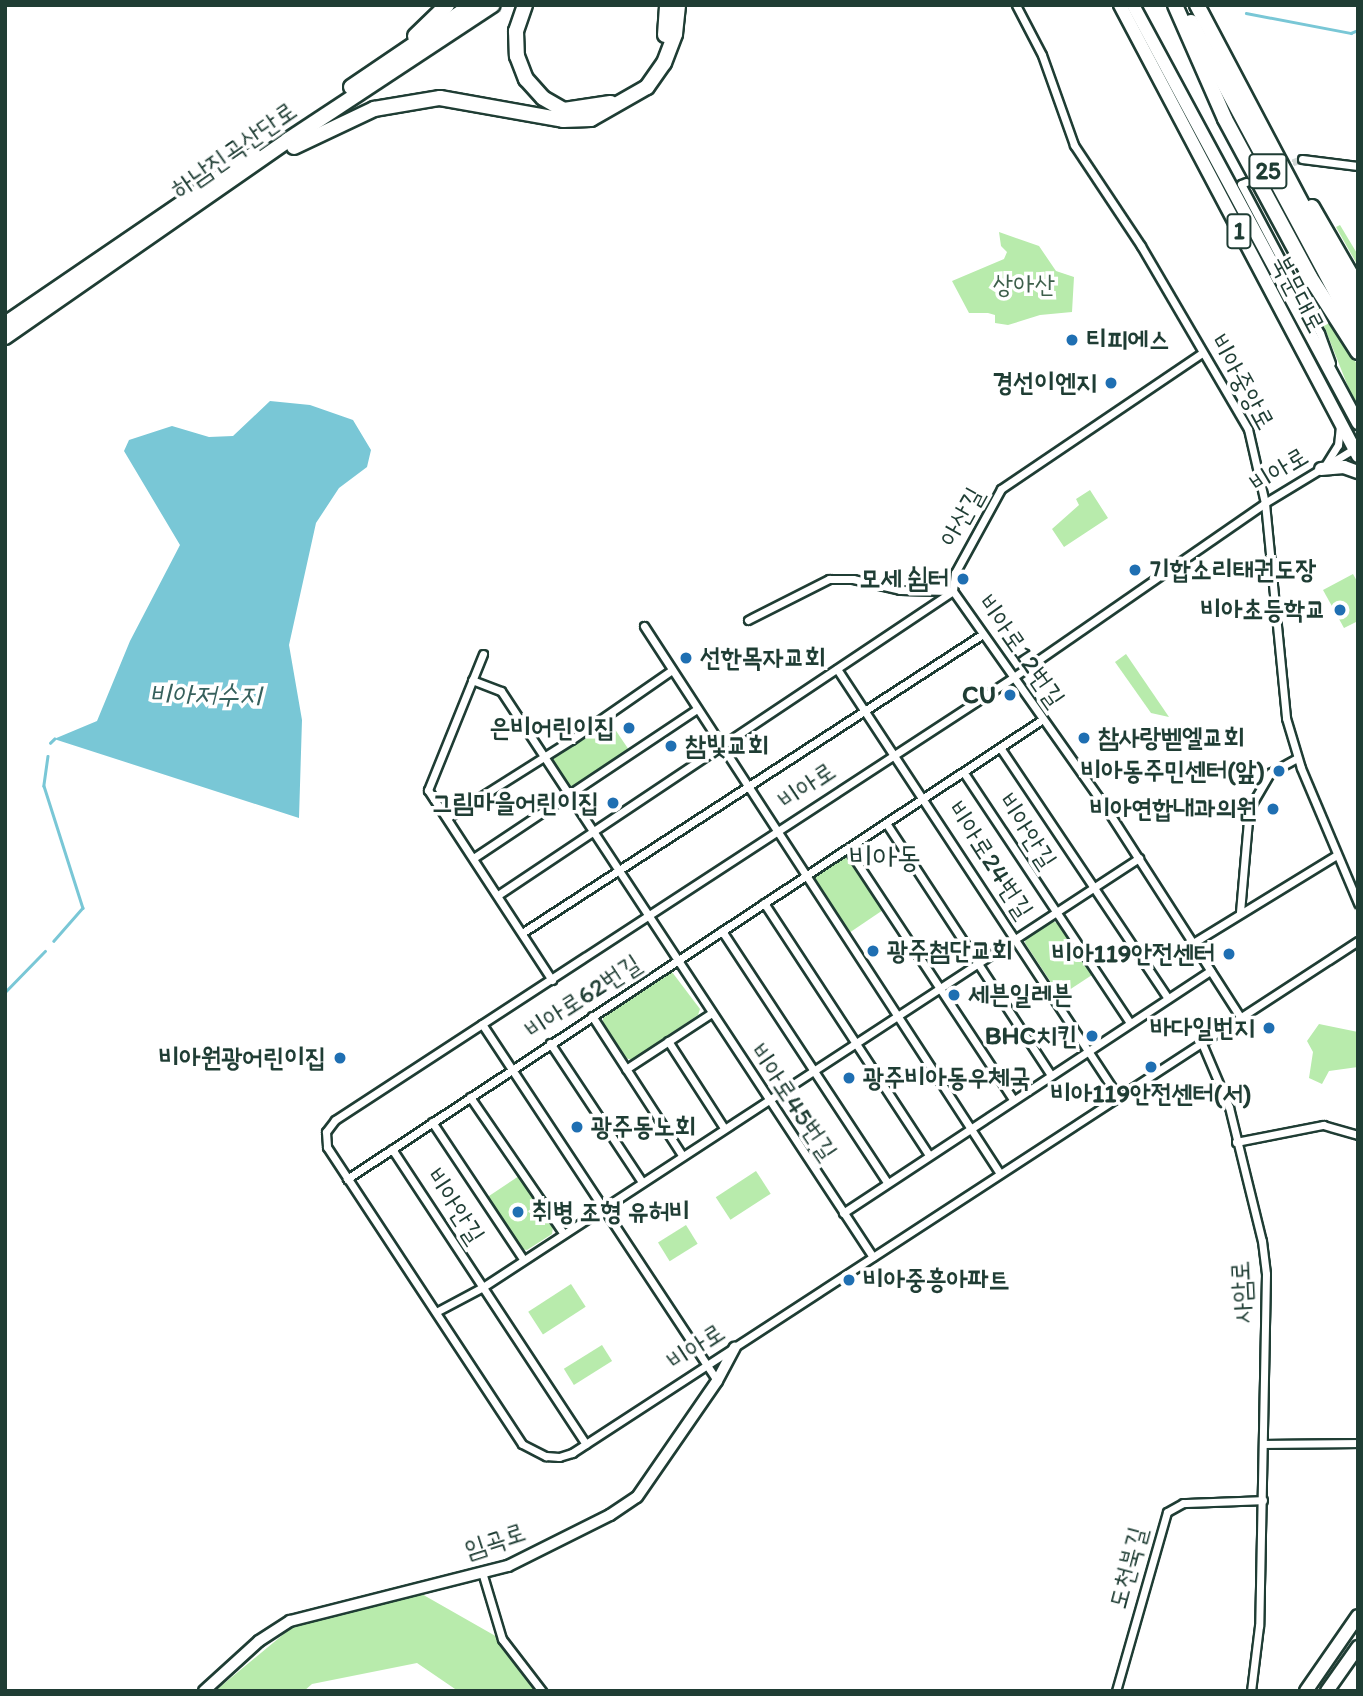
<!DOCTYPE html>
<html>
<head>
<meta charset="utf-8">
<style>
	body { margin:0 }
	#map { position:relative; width:1363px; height:1696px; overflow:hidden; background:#fff; font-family:Itim,"Poor Story",sans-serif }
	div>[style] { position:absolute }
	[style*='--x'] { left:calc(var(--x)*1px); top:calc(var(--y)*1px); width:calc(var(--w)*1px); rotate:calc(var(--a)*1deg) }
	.green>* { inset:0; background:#b8ebac; transform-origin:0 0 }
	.water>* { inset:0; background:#79c7d6 }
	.stream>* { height:2.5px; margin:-1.25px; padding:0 1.25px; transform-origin:1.25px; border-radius:1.25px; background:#79c7d6 }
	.street-tunnel>* { height:7px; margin-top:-3.5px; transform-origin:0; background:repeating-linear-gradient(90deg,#d2d8d6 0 7px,transparent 0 10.5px) }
	.roads { filter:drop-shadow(2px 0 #1f3d34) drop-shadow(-2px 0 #1f3d34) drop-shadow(0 2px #1f3d34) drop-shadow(0 -2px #1f3d34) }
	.street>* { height:7px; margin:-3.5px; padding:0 3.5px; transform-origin:3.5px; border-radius:3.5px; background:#fff }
	.secondary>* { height:10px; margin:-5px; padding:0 5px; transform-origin:5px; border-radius:5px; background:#fff }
	.primary>* { height:12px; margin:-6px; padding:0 6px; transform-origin:6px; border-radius:6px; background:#fff }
	.highway>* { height:14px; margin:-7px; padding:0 7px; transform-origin:7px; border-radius:7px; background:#fff }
	.dots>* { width:19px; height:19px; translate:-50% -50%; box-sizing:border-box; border:4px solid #fff; border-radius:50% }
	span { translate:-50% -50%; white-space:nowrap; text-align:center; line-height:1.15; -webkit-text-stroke:7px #fff; paint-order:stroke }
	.shield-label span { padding:2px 5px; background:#fff; border:2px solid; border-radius:5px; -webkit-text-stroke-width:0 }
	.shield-label { font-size:24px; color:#1f3d34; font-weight:700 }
	.street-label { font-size:26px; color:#1f3d34 }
	.park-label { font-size:26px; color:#3e604c }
	.poi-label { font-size:26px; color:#1f3d34; font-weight:700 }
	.left { translate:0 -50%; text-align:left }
	.right { translate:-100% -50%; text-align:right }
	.water-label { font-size:28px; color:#36605c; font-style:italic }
	.quarter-label { font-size:30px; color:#1f3d34 }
	.frame { position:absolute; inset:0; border:7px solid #1f3d34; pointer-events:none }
</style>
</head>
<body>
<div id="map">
	<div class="green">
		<i style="clip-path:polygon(1340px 225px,1358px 255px,1358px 266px,1336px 227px)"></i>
		<i style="clip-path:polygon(999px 232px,1039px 246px,1056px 271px,1074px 277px,1072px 312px,1040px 315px,1008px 325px,995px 323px,995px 315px,988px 313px,969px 313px,952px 281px,1004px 259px,1007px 252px,1001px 246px)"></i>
		<i style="clip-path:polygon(1299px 269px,1358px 366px,1358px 412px,1326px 331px,1296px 275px)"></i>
		<i style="clip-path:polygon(1090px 490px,1108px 518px,1064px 547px,1052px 529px,1079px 505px,1076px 499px)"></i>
		<i style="clip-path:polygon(1353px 574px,1358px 583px,1358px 621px,1344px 628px,1323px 590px)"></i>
		<i style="clip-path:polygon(1126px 654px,1169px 717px,1151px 713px,1115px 662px)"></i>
		<i style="clip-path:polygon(608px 719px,629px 750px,574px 787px,567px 785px,552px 763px,554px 755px)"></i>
		<i style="clip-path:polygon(841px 856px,849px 858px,883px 910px,849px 933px,814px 881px,816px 873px)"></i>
		<i style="clip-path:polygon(1051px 921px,1057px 923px,1092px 975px,1060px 996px,1025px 943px,1026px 937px)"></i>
		<i style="clip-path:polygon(672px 972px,700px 1009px,698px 1015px,632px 1060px,625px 1058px,603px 1025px,603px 1018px)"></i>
		<i style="clip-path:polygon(1319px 1024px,1358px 1032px,1358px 1067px,1329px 1071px,1322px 1084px,1309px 1078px,1313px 1052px,1307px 1041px)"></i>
		<i style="left:756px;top:1171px;width:27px;height:48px;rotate:57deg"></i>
		<i style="clip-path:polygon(519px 1176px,553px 1227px,552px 1234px,527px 1250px,520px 1249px,486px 1198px)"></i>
		<i style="left:686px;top:1225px;width:22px;height:33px;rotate:58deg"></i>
		<i style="left:571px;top:1284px;width:27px;height:51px;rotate:57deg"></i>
		<i style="left:602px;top:1345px;width:19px;height:45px;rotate:58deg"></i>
		<i style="clip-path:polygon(420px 1593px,499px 1638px,540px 1691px,458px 1691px,417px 1663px,312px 1684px,304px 1691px,215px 1691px,291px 1628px)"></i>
	</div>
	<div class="water">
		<i style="clip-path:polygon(270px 401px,310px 405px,353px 420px,371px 450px,367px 467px,339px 488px,316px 523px,289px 645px,302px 720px,299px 818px,54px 739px,97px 721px,130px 641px,180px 545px,124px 451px,129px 440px,172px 426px,209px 437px,233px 436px)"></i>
	</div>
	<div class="stream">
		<i style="--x:1246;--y:13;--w:107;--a:10.8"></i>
		<i style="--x:1351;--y:33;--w:8;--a:-23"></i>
		<i style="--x:50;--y:743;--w:6;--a:-45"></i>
		<i style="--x:48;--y:756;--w:30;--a:98"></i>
		<i style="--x:44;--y:786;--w:128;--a:72.3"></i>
		<i style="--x:83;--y:908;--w:44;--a:131.3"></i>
		<i style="--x:5;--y:992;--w:57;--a:-45.7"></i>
	</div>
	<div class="street-tunnel">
		<i style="--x:1283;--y:166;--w:20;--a:-20"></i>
	</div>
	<div class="roads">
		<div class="street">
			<i style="--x:1016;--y:5;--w:56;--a:62.5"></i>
			<i style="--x:1042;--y:55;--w:96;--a:70.4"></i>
			<i style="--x:1074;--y:145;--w:121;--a:56.4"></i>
			<i style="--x:1141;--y:246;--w:212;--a:59.7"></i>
			<i style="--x:1248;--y:429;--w:76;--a:77.1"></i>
			<i style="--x:1265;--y:503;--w:216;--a:84.4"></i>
			<i style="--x:1286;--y:718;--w:52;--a:73.3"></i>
			<i style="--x:1301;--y:768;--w:147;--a:67.1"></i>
			<i style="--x:1302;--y:159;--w:56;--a:7.1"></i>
			<i style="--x:1246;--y:182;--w:5;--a:158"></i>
			<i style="--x:1241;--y:184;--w:169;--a:62.1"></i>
			<i style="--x:1320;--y:333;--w:32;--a:70"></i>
			<i style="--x:1357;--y:447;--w:108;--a:148.7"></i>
			<i style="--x:1265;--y:503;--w:305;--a:145.3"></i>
			<i style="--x:1014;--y:677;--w:811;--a:146.88"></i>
			<i style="--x:335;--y:1120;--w:15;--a:127"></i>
			<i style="--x:326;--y:1132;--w:15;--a:86"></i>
			<i style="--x:327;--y:1147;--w:355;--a:56.7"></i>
			<i style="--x:522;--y:1444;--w:27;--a:27"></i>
			<i style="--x:546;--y:1456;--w:13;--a:4"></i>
			<i style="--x:559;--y:1457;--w:14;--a:-17"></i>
			<i style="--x:572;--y:1453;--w:938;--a:-33.08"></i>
			<i style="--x:1326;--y:464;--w:22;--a:-58"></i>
			<i style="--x:1338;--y:445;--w:18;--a:-84"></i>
			<i style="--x:953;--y:591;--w:266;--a:54.8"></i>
			<i style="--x:1106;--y:808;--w:248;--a:57.3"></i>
			<i style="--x:953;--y:591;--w:18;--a:-84"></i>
			<i style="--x:955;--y:573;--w:96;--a:-61.3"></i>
			<i style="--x:1001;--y:489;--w:243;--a:-34.1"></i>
			<i style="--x:748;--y:620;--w:91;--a:-26.8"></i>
			<i style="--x:829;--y:579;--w:24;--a:0"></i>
			<i style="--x:853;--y:579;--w:48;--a:13.2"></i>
			<i style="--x:900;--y:590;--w:52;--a:1.1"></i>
			<i style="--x:644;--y:626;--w:651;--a:56.97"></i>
			<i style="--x:483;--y:654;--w:147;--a:112"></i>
			<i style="--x:428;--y:790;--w:227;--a:56.9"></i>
			<i style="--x:837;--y:669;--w:510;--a:56.68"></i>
			<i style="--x:472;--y:680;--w:31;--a:21"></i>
			<i style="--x:501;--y:691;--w:677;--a:56.69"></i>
			<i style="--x:1001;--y:749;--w:300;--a:56.2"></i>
			<i style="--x:964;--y:773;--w:300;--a:56.4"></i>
			<i style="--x:447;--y:818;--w:146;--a:-32.2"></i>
			<i style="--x:571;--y:740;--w:123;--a:-34.7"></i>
			<i style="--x:886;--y:823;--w:301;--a:56.8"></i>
			<i style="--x:848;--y:849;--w:300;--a:56.6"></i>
			<i style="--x:475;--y:857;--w:267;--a:-33.7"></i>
			<i style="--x:498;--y:895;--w:547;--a:-33.75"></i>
			<i style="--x:764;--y:903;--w:301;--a:56.8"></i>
			<i style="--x:1240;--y:912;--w:103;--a:-85"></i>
			<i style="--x:1249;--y:809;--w:42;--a:-59.7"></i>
			<i style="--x:1270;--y:773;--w:31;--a:-29"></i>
			<i style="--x:722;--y:931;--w:300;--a:56.7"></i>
			<i style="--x:522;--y:933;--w:549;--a:-32.97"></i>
			<i style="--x:1193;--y:943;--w:167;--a:-31.5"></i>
			<i style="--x:592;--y:1016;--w:166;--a:57.1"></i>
			<i style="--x:482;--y:1024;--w:427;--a:56.6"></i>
			<i style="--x:668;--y:1041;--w:103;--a:57.2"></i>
			<i style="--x:1201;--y:1041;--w:72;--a:67"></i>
			<i style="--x:1229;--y:1107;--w:138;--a:76.2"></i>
			<i style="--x:1262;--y:1241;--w:33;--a:83"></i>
			<i style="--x:1266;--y:1274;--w:352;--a:91.1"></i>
			<i style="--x:1259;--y:1626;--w:65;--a:97"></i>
			<i style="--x:550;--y:1043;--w:167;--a:56.5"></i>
			<i style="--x:626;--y:1069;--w:100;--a:-33.2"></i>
			<i style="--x:470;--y:1097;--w:165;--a:55.6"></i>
			<i style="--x:432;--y:1122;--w:164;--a:56.4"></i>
			<i style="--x:1236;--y:1142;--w:89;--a:-11.1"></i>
			<i style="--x:1323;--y:1125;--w:36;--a:16"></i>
			<i style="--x:392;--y:1149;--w:353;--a:56.7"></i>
			<i style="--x:347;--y:1179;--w:834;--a:-33.46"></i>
			<i style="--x:843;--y:1213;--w:440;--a:-33.4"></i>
			<i style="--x:436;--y:1312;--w:53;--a:-28"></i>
			<i style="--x:483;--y:1287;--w:784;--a:-33.18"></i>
			<i style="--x:1264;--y:1444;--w:94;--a:-0.6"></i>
			<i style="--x:482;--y:1572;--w:70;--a:73.4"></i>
			<i style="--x:502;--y:1639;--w:66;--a:52.4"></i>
			<i style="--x:1116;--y:1691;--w:186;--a:-74.1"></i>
			<i style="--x:1167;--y:1512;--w:18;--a:-29"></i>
			<i style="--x:1183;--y:1503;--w:80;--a:-2.1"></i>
		</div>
		<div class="secondary">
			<i style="--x:204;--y:1691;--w:74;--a:-42.3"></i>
			<i style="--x:259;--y:1641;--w:37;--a:-33"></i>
			<i style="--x:290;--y:1621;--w:225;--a:-14.2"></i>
			<i style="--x:508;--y:1566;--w:114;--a:-26.6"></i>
			<i style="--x:610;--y:1515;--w:32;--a:-34"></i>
			<i style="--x:637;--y:1497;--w:141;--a:-55.4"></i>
			<i style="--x:717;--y:1381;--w:38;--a:-62"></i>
		</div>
		<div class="primary">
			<i style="--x:1120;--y:5;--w:510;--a:62.18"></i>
			<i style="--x:1133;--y:5;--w:475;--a:61.7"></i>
			<i style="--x:1321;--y:469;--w:23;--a:-5"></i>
			<i style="--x:1344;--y:467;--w:15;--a:20"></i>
			<i style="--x:1306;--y:1691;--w:91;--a:-55.3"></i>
			<i style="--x:1327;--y:1691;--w:54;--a:-54.8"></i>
		</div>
		<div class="highway">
			<i style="--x:525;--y:5;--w:28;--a:109"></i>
			<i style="--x:516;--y:31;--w:25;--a:88"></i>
			<i style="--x:517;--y:56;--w:25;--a:69"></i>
			<i style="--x:526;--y:79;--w:25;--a:48"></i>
			<i style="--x:543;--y:98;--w:24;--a:30"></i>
			<i style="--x:564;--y:110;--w:47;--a:-8.7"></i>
			<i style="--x:1175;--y:5;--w:124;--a:66.3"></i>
			<i style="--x:1225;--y:119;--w:179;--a:61.7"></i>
			<i style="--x:1310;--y:277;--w:89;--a:57.4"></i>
			<i style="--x:1197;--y:5;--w:345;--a:62.2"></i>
			<i style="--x:1191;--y:22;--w:354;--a:61.8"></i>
			<i style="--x:665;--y:35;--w:30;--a:-86"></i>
			<i style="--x:415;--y:36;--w:45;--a:-44.1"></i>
			<i style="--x:351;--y:87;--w:146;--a:-34.1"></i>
			<i style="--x:294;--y:147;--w:89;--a:-25.4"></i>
			<i style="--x:374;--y:109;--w:67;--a:-9.5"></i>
			<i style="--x:440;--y:98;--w:125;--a:10.1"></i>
			<i style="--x:563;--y:120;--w:28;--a:-2"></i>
			<i style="--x:591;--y:119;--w:64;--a:-29.7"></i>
			<i style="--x:647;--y:87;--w:29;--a:-55"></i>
			<i style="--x:664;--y:63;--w:31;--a:-69"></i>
			<i style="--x:675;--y:34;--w:29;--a:-84"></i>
			<i style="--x:1312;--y:207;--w:92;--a:60.1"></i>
			<i style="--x:5;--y:324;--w:301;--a:-34.3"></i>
			<i style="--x:5;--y:337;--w:345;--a:-34.8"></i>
			<i style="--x:288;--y:140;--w:245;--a:-33.4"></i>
		</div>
	</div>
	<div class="dots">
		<i style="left:1072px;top:340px;background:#1f6fb2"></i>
		<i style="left:1111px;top:383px;background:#1f6fb2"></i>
		<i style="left:1135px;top:570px;background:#1f6fb2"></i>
		<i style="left:963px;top:579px;background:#1f6fb2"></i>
		<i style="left:1340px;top:610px;background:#1f6fb2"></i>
		<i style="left:686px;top:658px;background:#1f6fb2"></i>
		<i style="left:1010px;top:695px;background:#1f6fb2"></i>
		<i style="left:629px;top:728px;background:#1f6fb2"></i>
		<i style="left:1084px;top:738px;background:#1f6fb2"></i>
		<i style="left:671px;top:746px;background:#1f6fb2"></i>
		<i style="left:1279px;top:771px;background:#1f6fb2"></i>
		<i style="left:613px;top:803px;background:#1f6fb2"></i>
		<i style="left:1273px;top:809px;background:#1f6fb2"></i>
		<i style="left:873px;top:951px;background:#1f6fb2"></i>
		<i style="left:1229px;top:954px;background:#1f6fb2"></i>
		<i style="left:954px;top:995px;background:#1f6fb2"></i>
		<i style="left:1269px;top:1028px;background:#1f6fb2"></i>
		<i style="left:1092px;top:1036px;background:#1f6fb2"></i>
		<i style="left:340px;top:1058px;background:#1f6fb2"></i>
		<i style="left:1151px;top:1067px;background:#1f6fb2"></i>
		<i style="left:849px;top:1078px;background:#1f6fb2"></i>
		<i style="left:577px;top:1127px;background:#1f6fb2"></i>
		<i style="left:518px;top:1212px;background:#1f6fb2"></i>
		<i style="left:849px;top:1280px;background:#1f6fb2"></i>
	</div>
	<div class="shield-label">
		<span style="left:1268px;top:171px">25</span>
		<span style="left:1239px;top:231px">1</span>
	</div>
	<div class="street-label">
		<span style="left:234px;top:150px;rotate:-35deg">하남진곡산단로</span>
		<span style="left:1298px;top:294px;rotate:62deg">북문대로</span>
		<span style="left:1242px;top:382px;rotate:61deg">비아중앙로</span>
		<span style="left:1279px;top:470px;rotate:-31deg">비아로</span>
		<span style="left:962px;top:517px;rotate:-61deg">아산길</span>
		<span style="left:1021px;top:651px;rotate:55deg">비아로12번길</span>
		<span style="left:807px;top:786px;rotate:-34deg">비아로</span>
		<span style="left:1027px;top:831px;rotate:57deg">비아안길</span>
		<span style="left:990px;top:860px;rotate:57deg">비아로24번길</span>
		<span style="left:583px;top:997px;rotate:-33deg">비아로62번길</span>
		<span style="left:793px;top:1102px;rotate:56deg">비아로45번길</span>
		<span style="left:455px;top:1206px;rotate:57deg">비아안길</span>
		<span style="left:1242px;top:1292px;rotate:-93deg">사암로</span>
		<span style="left:696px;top:1347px;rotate:-33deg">비아로</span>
		<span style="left:495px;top:1541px;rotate:-18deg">임곡로</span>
		<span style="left:1128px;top:1568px;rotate:-75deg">도천북길</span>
	</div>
	<div class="park-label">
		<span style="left:1024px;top:285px">상아산</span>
	</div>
	<div class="poi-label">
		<span class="left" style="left:1086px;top:340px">티피에스</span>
		<span class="right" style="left:1097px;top:383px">경선이엔지</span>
		<span class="left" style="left:1149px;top:570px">기합소리태권도장</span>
		<span class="right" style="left:949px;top:579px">모세 쉼터</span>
		<span class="right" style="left:1326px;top:610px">비아초등학교</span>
		<span class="left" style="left:700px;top:658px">선한목자교회</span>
		<span class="right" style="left:996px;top:695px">CU</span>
		<span class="right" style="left:615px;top:728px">은비어린이집</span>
		<span class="left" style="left:1098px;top:738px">참사랑벧엘교회</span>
		<span class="left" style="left:685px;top:746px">참빛교회</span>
		<span class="right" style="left:1265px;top:771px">비아동주민센터(앞)</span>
		<span class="right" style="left:599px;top:803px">그림마을어린이집</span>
		<span class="right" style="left:1257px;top:809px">비아연합내과의원</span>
		<span class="left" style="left:887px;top:951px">광주첨단교회</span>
		<span class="right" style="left:1215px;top:954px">비아119안전센터</span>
		<span class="left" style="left:968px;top:995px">세븐일레븐</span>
		<span class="right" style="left:1255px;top:1028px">바다일번지</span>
		<span class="right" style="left:1078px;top:1036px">BHC치킨</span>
		<span class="right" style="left:326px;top:1058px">비아원광어린이집</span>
		<span class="left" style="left:863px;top:1078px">광주비아동우체국</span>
		<span style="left:1151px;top:1094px">비아119안전센터(서)</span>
		<span class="left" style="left:591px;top:1127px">광주동노회</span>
		<span class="left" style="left:532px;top:1212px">취병 조형 유허비</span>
		<span class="left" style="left:863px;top:1280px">비아중흥아파트</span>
	</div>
	<div class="water-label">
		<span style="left:205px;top:694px">비아저수지</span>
	</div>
	<div class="quarter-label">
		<span style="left:885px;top:857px">비아동</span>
	</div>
	<div class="frame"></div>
</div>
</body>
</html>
